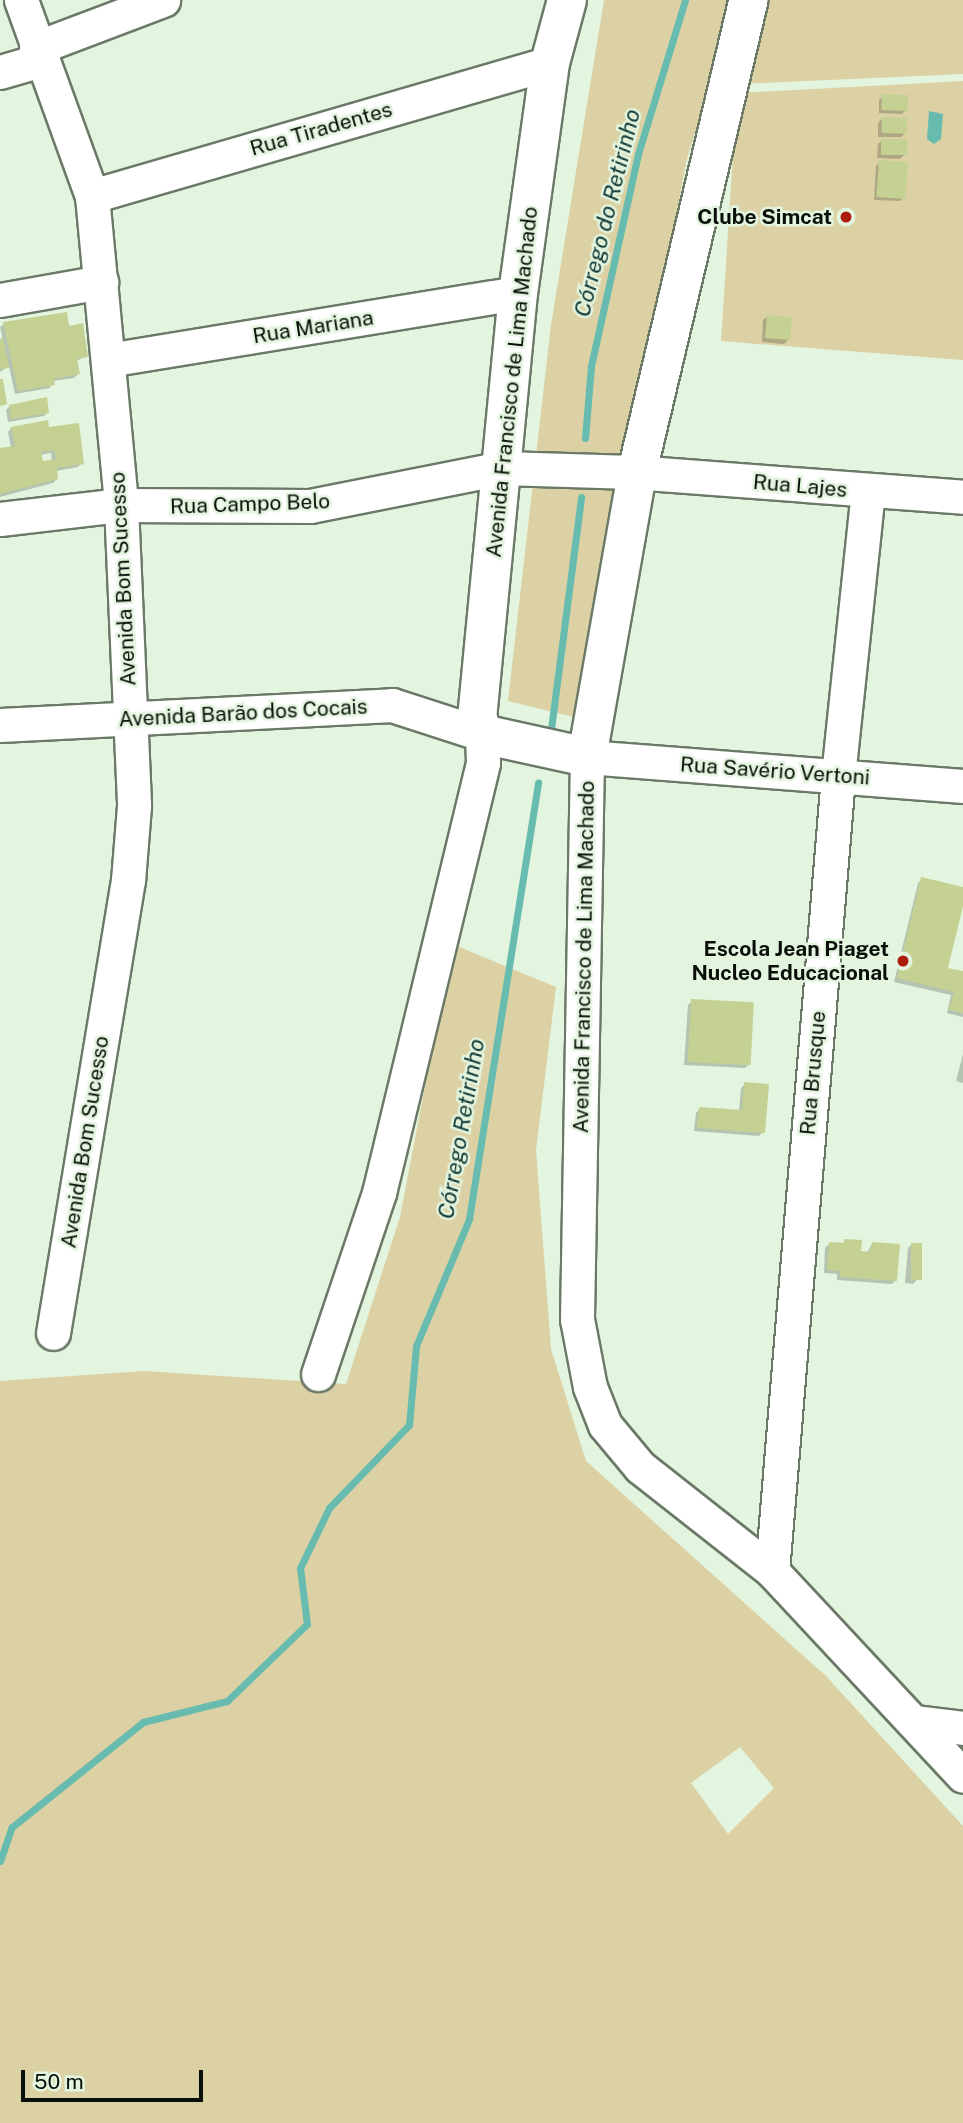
<!DOCTYPE html>
<html>
<head>
<meta charset="utf-8">
<style>
	body { margin:0 }
	#map { position:relative; width:963px; height:2123px; overflow:hidden; background:#e3f4df; font-family:"Public Sans",sans-serif }
	div>[style] { position:absolute }
	[style*='--x'] { left:calc(var(--x)*1px); top:calc(var(--y)*1px); width:calc(var(--w)*1px); rotate:calc(var(--a)*1deg) }
	.green>* { inset:0; background:#dbd1a4 }
	.water>* { inset:0; background:#68bbaf }
	.shadow>* { inset:0; background:#0003 }
	.stream>* { height:7px; margin:-3.5px; padding:0 3.5px; transform-origin:3.5px; border-radius:3.5px; background:#68bbaf }
	.building>* { inset:0; background:#c4d193; transform-origin:0 0 }
	.roads { filter:drop-shadow(2px 0 #6b7a67) drop-shadow(-2px 0 #6b7a67) drop-shadow(0 2px #6b7a67) drop-shadow(0 -2px #6b7a67) }
	.minor>* { height:33px; margin:-16.5px; padding:0 16.5px; transform-origin:16.5px; border-radius:16.5px; background:#fff }
	.major>* { height:38px; margin:-19px; padding:0 19px; transform-origin:19px; border-radius:19px; background:#fff }
	.dots>* { width:19px; height:19px; translate:-50% -50%; box-sizing:border-box; border:4px solid #e3f4df; border-radius:50% }
	span { translate:-50% -50%; white-space:nowrap; text-align:center; line-height:1.15; -webkit-text-stroke:5px #e3f4df; paint-order:stroke }
	.street-label { font-size:21px; color:#090f08 }
	.poi-label { font-size:21px; color:#090f08; font-weight:700 }
	.right { translate:-100% -50%; text-align:right }
	.water-label { font-size:23px; color:#113935; font-style:italic }
	.scale { position:absolute; left:21px; top:2070px; width:182px; height:32px; box-sizing:border-box; border:4px solid #090f08; border-top:0; padding-left:9px; font-size:21px; line-height:24px; white-space:nowrap; color:#090f08; -webkit-text-stroke:5px #e3f4df; paint-order:stroke }
</style>
</head>
<body>
<div id="map">
	<div class="green">
		<i style="clip-path:polygon(604px 0,736px 0,687px 159px,578px 718px,508px 701px,551px 325px)"></i>
		<i style="clip-path:polygon(758px 0,963px 0,963px 74px,739px 84px)"></i>
		<i style="clip-path:polygon(963px 81px,963px 360px,721px 341px,737px 93px)"></i>
		<i style="clip-path:polygon(evenodd,452px 944px,556px 987px,536px 1150px,551px 1349px,586px 1461px,826px 1676px,963px 1826px,963px 2123px,0 2123px,0 1381px,144px 1371px,346px 1384px,400px 1217px,452px 944px,740px 1747px,774px 1788px,728px 1834px,691px 1783px,740px 1747px)"></i>
	</div>
	<div class="water">
		<i style="clip-path:polygon(929px 111px,943px 114px,941px 139px,934px 144px,927px 139px)"></i>
	</div>
	<div class="shadow">
		<i style="clip-path:polygon(883px 96px,906px 110px,902px 114px,879px 113px,879px 100px)"></i>
		<i style="clip-path:polygon(882px 119px,905px 133px,901px 137px,878px 137px,878px 123px)"></i>
		<i style="clip-path:polygon(881px 141px,904px 155px,900px 159px,877px 158px,878px 144px)"></i>
		<i style="clip-path:polygon(880px 162px,904px 198px,900px 201px,874px 200px,876px 166px)"></i>
		<i style="clip-path:polygon(767px 317px,788px 340px,784px 344px,762px 342px,763px 320px)"></i>
		<i style="clip-path:polygon(4px 324px,68px 328px,86px 356px,76px 361px,78px 374px,74px 378px,53px 381px,50px 388px,15px 394px,9px 366px,0 372px,0 340px,3px 340px,0 327px)"></i>
		<i style="clip-path:polygon(10px 406px,48px 412px,44px 416px,8px 422px,6px 410px)"></i>
		<i style="clip-path:polygon(evenodd,11px 428px,48px 429px,82px 463px,78px 467px,56px 471px,57px 479px,53px 483px,0 497px,0 449px,11px 448px,8px 432px,11px 428px,51px 453px,52px 461px,41px 462px,40px 455px,51px 453px)"></i>
		<i style="clip-path:polygon(922px 879px,963px 888px,946px 969px,963px 973px,963px 1017px,947px 1013px,951px 995px,894px 982px,918px 883px)"></i>
		<i style="clip-path:polygon(692px 1001px,749px 1064px,745px 1068px,684px 1065px,688px 1005px)"></i>
		<i style="clip-path:polygon(963px 1054px,963px 1083px,956px 1081px)"></i>
		<i style="clip-path:polygon(745px 1084px,763px 1132px,759px 1136px,694px 1131px,696px 1113px,700px 1109px,739px 1112px,741px 1088px)"></i>
		<i style="clip-path:polygon(845px 1241px,859px 1252px,867px 1253px,872px 1244px,896px 1280px,892px 1284px,837px 1280px,837px 1274px,824px 1273px,825px 1248px,829px 1244px,841px 1245px)"></i>
		<i style="clip-path:polygon(912px 1244px,917px 1280px,913px 1284px,905px 1283px,908px 1248px)"></i>
	</div>
	<div class="stream">
		<i style="--x:585;--y:438;--w:72;--a:-85.2"></i>
		<i style="--x:591;--y:366;--w:217;--a:-77.5"></i>
		<i style="--x:638;--y:154;--w:161;--a:-73"></i>
		<i style="--x:551;--y:729;--w:234;--a:-82.6"></i>
		<i style="--x:0;--y:1861;--w:36;--a:-71"></i>
		<i style="--x:12;--y:1827;--w:168;--a:-38.7"></i>
		<i style="--x:143;--y:1722;--w:87;--a:-14"></i>
		<i style="--x:227;--y:1701;--w:111;--a:-43.9"></i>
		<i style="--x:307;--y:1624;--w:56;--a:-97.1"></i>
		<i style="--x:300;--y:1568;--w:67;--a:-64.2"></i>
		<i style="--x:329;--y:1508;--w:115;--a:-46.1"></i>
		<i style="--x:409;--y:1425;--w:79;--a:-84.9"></i>
		<i style="--x:416;--y:1346;--w:138;--a:-67.3"></i>
		<i style="--x:469;--y:1219;--w:442;--a:-81"></i>
	</div>
	<div class="building">
		<i style="left:882px;top:94px;width:26px;height:16px;rotate:2deg"></i>
		<i style="left:882px;top:117px;width:25px;height:16px;rotate:2deg"></i>
		<i style="left:881px;top:139px;width:26px;height:16px"></i>
		<i style="left:879px;top:160px;width:29px;height:37px;rotate:4deg"></i>
		<i style="clip-path:polygon(67px 312px,69px 326px,83px 323px,88px 357px,77px 359px,80px 374px,54px 379px,55px 385px,18px 391px,3px 322px)"></i>
		<i style="left:767px;top:315px;width:25px;height:23px;rotate:5deg"></i>
		<i style="clip-path:polygon(3px 338px,9px 368px,0 369px,0 339px)"></i>
		<i style="clip-path:polygon(0 379px,3px 379px,7px 404px,0 406px)"></i>
		<i style="clip-path:polygon(47px 397px,49px 413px,11px 419px,9px 405px)"></i>
		<i style="clip-path:polygon(evenodd,48px 420px,49px 427px,79px 423px,84px 464px,57px 468px,58px 479px,0 494px,0 448px,15px 446px,11px 427px,48px 420px,54px 450px,56px 459px,43px 461px,41px 452px,54px 450px)"></i>
		<i style="clip-path:polygon(921px 877px,963px 887px,963px 906px,948px 968px,963px 971px,963px 1013px,949px 1010px,954px 992px,897px 978px)"></i>
		<i style="left:691px;top:999px;width:63px;height:63px;rotate:3deg"></i>
		<i style="clip-path:polygon(744px 1082px,769px 1084px,765px 1133px,697px 1128px,699px 1107px,742px 1110px)"></i>
		<i style="clip-path:polygon(844px 1239px,862px 1240px,861px 1251px,870px 1252px,872px 1242px,900px 1244px,897px 1281px,840px 1277px,840px 1271px,827px 1270px,829px 1242px,844px 1243px)"></i>
		<i style="left:911px;top:1243px;width:11px;height:37px"></i>
	</div>
	<div class="roads">
		<div class="minor">
			<i style="--x:21;--y:0;--w:208;--a:70.1"></i>
			<i style="--x:92;--y:196;--w:310;--a:84.6"></i>
			<i style="--x:121;--y:505;--w:301;--a:87.5"></i>
			<i style="--x:134;--y:806;--w:74;--a:94.6"></i>
			<i style="--x:128;--y:880;--w:459;--a:99.4"></i>
			<i style="--x:36;--y:48;--w:136;--a:-20.7"></i>
			<i style="--x:0;--y:72;--w:43;--a:-16.3"></i>
			<i style="--x:92;--y:196;--w:477;--a:-16.2"></i>
			<i style="--x:0;--y:300;--w:103;--a:-10.1"></i>
			<i style="--x:108;--y:360;--w:415;--a:-9.3"></i>
			<i style="--x:0;--y:519;--w:122;--a:-6.6"></i>
			<i style="--x:121;--y:505;--w:189;--a:0.3"></i>
			<i style="--x:310;--y:506;--w:196;--a:-11.2"></i>
			<i style="--x:502;--y:468;--w:131;--a:1.7"></i>
			<i style="--x:633;--y:472;--w:331;--a:4.3"></i>
			<i style="--x:0;--y:725;--w:393;--a:-2.9"></i>
			<i style="--x:392;--y:705;--w:95;--a:17.9"></i>
			<i style="--x:482;--y:734;--w:29;--a:88"></i>
			<i style="--x:483;--y:763;--w:442;--a:103.6"></i>
			<i style="--x:379;--y:1193;--w:191;--a:108.6"></i>
			<i style="--x:963;--y:786;--w:377;--a:-175.6"></i>
			<i style="--x:587;--y:757;--w:562;--a:91.02"></i>
			<i style="--x:577;--y:1319;--w:69;--a:79.2"></i>
			<i style="--x:590;--y:1387;--w:41;--a:68.5"></i>
			<i style="--x:605;--y:1425;--w:55;--a:50.2"></i>
			<i style="--x:640;--y:1467;--w:168;--a:38.2"></i>
			<i style="--x:772;--y:1571;--w:280;--a:47"></i>
			<i style="--x:772;--y:1571;--w:798;--a:-85.25"></i>
			<i style="--x:838;--y:776;--w:287;--a:-84"></i>
			<i style="--x:914;--y:1722;--w:49;--a:7"></i>
		</div>
		<div class="major">
			<i style="--x:567;--y:0;--w:65;--a:105.1"></i>
			<i style="--x:550;--y:63;--w:232;--a:97.9"></i>
			<i style="--x:518;--y:293;--w:424;--a:95.5"></i>
			<i style="--x:477;--y:715;--w:20;--a:75"></i>
			<i style="--x:482;--y:734;--w:107;--a:12.4"></i>
			<i style="--x:587;--y:757;--w:289;--a:-80"></i>
			<i style="--x:637;--y:472;--w:485;--a:-76.7"></i>
		</div>
	</div>
	<div class="dots">
		<i style="left:846px;top:217px;background:#ac1d0d"></i>
		<i style="left:903px;top:961px;background:#ac1d0d"></i>
	</div>
	<div class="street-label">
		<span style="left:321px;top:129px;rotate:-16deg">Rua Tiradentes</span>
		<span style="left:313px;top:327px;rotate:-9deg">Rua Mariana</span>
		<span style="left:512px;top:382px;rotate:-84deg">Avenida Francisco de Lima Machado</span>
		<span style="left:800px;top:486px;rotate:5deg">Rua Lajes</span>
		<span style="left:250px;top:504px;rotate:-2deg">Rua Campo Belo</span>
		<span style="left:123px;top:579px;rotate:-93deg">Avenida Bom Sucesso</span>
		<span style="left:243px;top:713px;rotate:-3deg">Avenida Barão dos Cocais</span>
		<span style="left:775px;top:771px;rotate:4deg">Rua Savério Vertoni</span>
		<span style="left:584px;top:957px;rotate:-89deg">Avenida Francisco de Lima Machado</span>
		<span style="left:813px;top:1073px;rotate:-85deg">Rua Brusque</span>
		<span style="left:85px;top:1142px;rotate:-81deg">Avenida Bom Sucesso</span>
	</div>
	<div class="poi-label">
		<span class="right" style="left:832px;top:217px">Clube Simcat</span>
		<span class="right" style="left:889px;top:961px">Escola Jean Piaget<br>Nucleo Educacional</span>
	</div>
	<div class="water-label">
		<span style="left:607px;top:213px;rotate:-76deg">Córrego do Retirinho</span>
		<span style="left:461px;top:1129px;rotate:-80deg">Córrego Retirinho</span>
	</div>
	<div class="scale">50 m</div>
</div>
</body>
</html>
